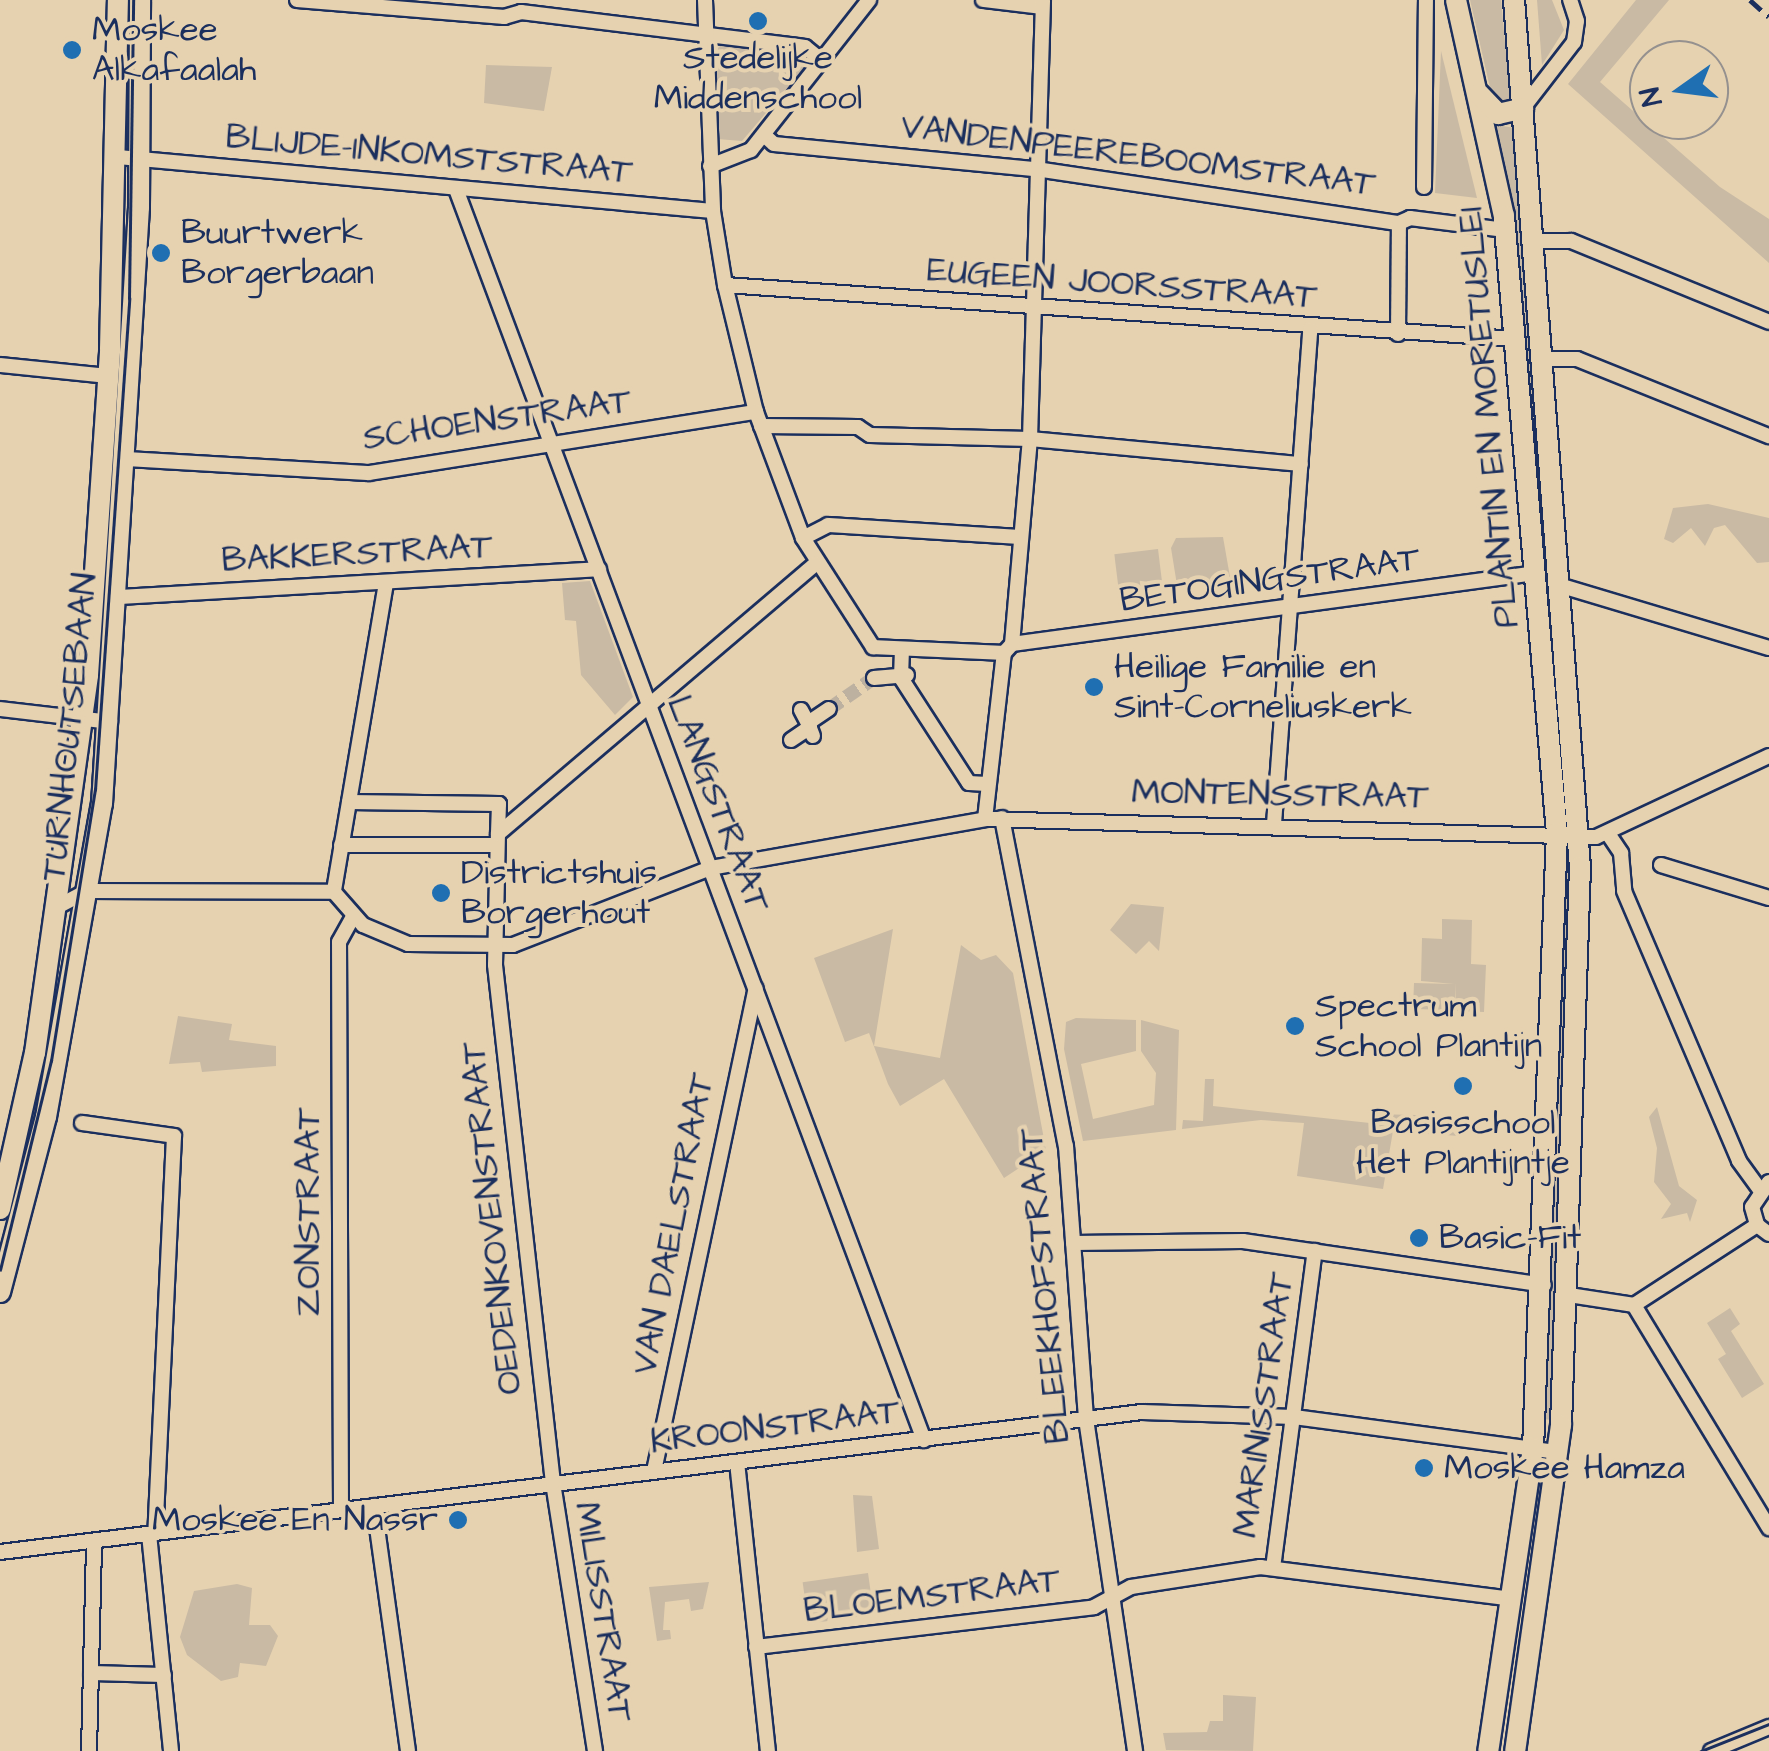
<!DOCTYPE html>
<html>
<head>
<meta charset="utf-8">
<style>
	body { margin:0 }
	#map { position:relative; width:1769px; height:1751px; overflow:hidden; background:#e6d2b0; font-family:"Architects Daughter",sans-serif }
	div>[style] { position:absolute }
	[style*='--x'] { left:calc(var(--x)*1px); top:calc(var(--y)*1px); width:calc(var(--w)*1px); rotate:calc(var(--a)*1deg) }
	.green>* { inset:0; background:#c9baa4; transform-origin:0 0 }
	.street-tunnel>* { height:14px; margin-top:-7px; transform-origin:0; background:repeating-linear-gradient(90deg,#bdb1a0 0 14px,transparent 0 21px) }
	.roads { filter:drop-shadow(2px 0 #1b2f5e) drop-shadow(-2px 0 #1b2f5e) drop-shadow(0 2px #1b2f5e) drop-shadow(0 -2px #1b2f5e) }
	.street>* { height:14px; margin:-7px; padding:0 7px; transform-origin:7px; border-radius:7px; background:#e6d2b0 }
	.secondary>* { height:20px; margin:-10px; padding:0 10px; transform-origin:10px; border-radius:10px; background:#e6d2b0 }
	.tram>* { height:2.5px; margin:-1.25px; padding:0 1.25px; transform-origin:1.25px; border-radius:1.25px; background:#1b2f5e }
	.rail>* { height:5px; margin-top:-2.5px; transform-origin:0; background:repeating-linear-gradient(90deg,#1b2f5e 0 15px,transparent 0 23px) }
	.dots>* { width:28px; height:28px; translate:-50% -50%; box-sizing:border-box; border:5px solid #e6d2b0; border-radius:50% }
	span { translate:-50% -50%; white-space:nowrap; text-align:center; line-height:1.15; -webkit-text-stroke:8px #e6d2b0; paint-order:stroke }
	.poi-label { font-size:35px; color:#1b2f5e }
	.left { translate:0 -50%; text-align:left }
	.right { translate:-100% -50%; text-align:right }
	.street-label { font-size:35px; color:#1b2f5e }
	.north { position:absolute; left:1629px; top:40px; width:100px; height:100px; box-sizing:border-box; background:#e6d2b0; border:2px solid #95918f; border-radius:50%; rotate:256deg; font-size:28px; font-weight:700; line-height:40px; text-align:center; color:#1b2f5e }
	.north::after { content:''; display:block; margin:auto; width:35px; height:45px; background:#1f6fb2; clip-path:polygon(50% 0,100% 100%,50% 72%,0 100%) }
</style>
</head>
<body>
<div id="map">
	<div class="green">
		<i style="clip-path:polygon(1470px 0,1501px 0,1511px 105px,1493px 101px)"></i>
		<i style="clip-path:polygon(1537px 0,1552px 0,1564px 30px,1542px 65px)"></i>
		<i style="clip-path:polygon(1636px 0,1669px 0,1600px 82px,1720px 187px,1769px 219px,1769px 263px,1568px 84px)"></i>
		<i style="clip-path:polygon(724px 42px,803px 54px,806px 66px,742px 141px,717px 139px,715px 51px)"></i>
		<i style="clip-path:polygon(1441px 51px,1477px 198px,1435px 193px)"></i>
		<i style="clip-path:polygon(486px 65px,552px 67px,544px 111px,484px 103px)"></i>
		<i style="clip-path:polygon(1496px 125px,1515px 128px,1557px 688px,1550px 664px)"></i>
		<i style="clip-path:polygon(1708px 504px,1769px 518px,1769px 562px,1757px 563px,1725px 525px,1714px 528px,1705px 546px,1691px 528px,1673px 543px,1664px 539px,1673px 508px)"></i>
		<i style="clip-path:polygon(1223px 537px,1230px 577px,1177px 585px,1171px 548px,1176px 538px)"></i>
		<i style="left:1158px;top:549px;width:38px;height:44px;rotate:83deg"></i>
		<i style="clip-path:polygon(590px 581px,633px 697px,615px 715px,581px 675px,576px 621px,565px 620px,562px 583px)"></i>
		<i style="clip-path:polygon(1564px 872px,1569px 872px,1554px 1420px,1540px 1419px,1553px 1248px)"></i>
		<i style="clip-path:polygon(1131px 904px,1164px 907px,1159px 951px,1149px 941px,1136px 954px,1110px 930px)"></i>
		<i style="clip-path:polygon(1442px 919px,1472px 920px,1471px 964px,1486px 965px,1484px 1012px,1456px 1011px,1456px 983px,1455px 1010px,1413px 1009px,1414px 983px,1454px 984px,1421px 981px,1422px 938px,1442px 939px)"></i>
		<i style="clip-path:polygon(893px 929px,874px 1046px,940px 1058px,961px 945px,981px 960px,996px 955px,1013px 973px,1046px 1150px,1004px 1178px,944px 1079px,900px 1106px,888px 1084px,869px 1033px,845px 1042px,814px 958px)"></i>
		<i style="clip-path:polygon(178px 1016px,232px 1024px,229px 1040px,276px 1046px,276px 1066px,202px 1072px,200px 1062px,169px 1064px)"></i>
		<i style="clip-path:polygon(1076px 1018px,1136px 1020px,1136px 1051px,1081px 1064px,1093px 1119px,1154px 1105px,1156px 1073px,1141px 1051px,1141px 1020px,1179px 1030px,1176px 1130px,1083px 1141px,1064px 1049px,1066px 1022px)"></i>
		<i style="clip-path:polygon(1205px 1079px,1214px 1079px,1213px 1106px,1370px 1123px,1371px 1114px,1460px 1116px,1459px 1136px,1393px 1131px,1383px 1189px,1297px 1176px,1304px 1123px,1261px 1120px,1182px 1129px,1183px 1120px,1203px 1121px)"></i>
		<i style="clip-path:polygon(1657px 1107px,1679px 1186px,1697px 1200px,1690px 1222px,1687px 1213px,1661px 1219px,1671px 1204px,1654px 1182px,1657px 1148px,1649px 1117px)"></i>
		<i style="clip-path:polygon(1730px 1308px,1740px 1324px,1731px 1331px,1764px 1384px,1742px 1398px,1718px 1359px,1726px 1354px,1707px 1323px)"></i>
		<i style="clip-path:polygon(853px 1495px,872px 1496px,879px 1549px,857px 1552px)"></i>
		<i style="left:868px;top:1573px;width:42px;height:66px;rotate:82deg"></i>
		<i style="clip-path:polygon(709px 1582px,703px 1609px,691px 1611px,689px 1599px,665px 1602px,663px 1630px,670px 1630px,671px 1639px,657px 1641px,649px 1587px)"></i>
		<i style="clip-path:polygon(237px 1584px,252px 1588px,249px 1625px,270px 1625px,278px 1636px,266px 1666px,240px 1663px,238px 1677px,221px 1681px,187px 1655px,180px 1637px,194px 1591px)"></i>
		<i style="clip-path:polygon(1223px 1695px,1256px 1697px,1253px 1751px,1166px 1750px,1163px 1733px,1207px 1732px,1210px 1721px,1223px 1721px)"></i>
	</div>
	<div class="street-tunnel">
		<i style="--x:829;--y:709;--w:55;--a:-34.6"></i>
	</div>
	<div class="roads">
		<div class="street">
			<i style="--x:297;--y:0;--w:208;--a:4.7"></i>
			<i style="--x:504;--y:17;--w:18;--a:-16"></i>
			<i style="--x:521;--y:12;--w:286;--a:7"></i>
			<i style="--x:805;--y:47;--w:22;--a:39"></i>
			<i style="--x:705;--y:0;--w:211;--a:87.8"></i>
			<i style="--x:713;--y:211;--w:75;--a:80.8"></i>
			<i style="--x:725;--y:285;--w:131;--a:76.3"></i>
			<i style="--x:756;--y:412;--w:134;--a:69.5"></i>
			<i style="--x:803;--y:538;--w:130;--a:57.3"></i>
			<i style="--x:873;--y:647;--w:131;--a:2.6"></i>
			<i style="--x:983;--y:0;--w:59;--a:6.8"></i>
			<i style="--x:1523;--y:108;--w:83;--a:-52.3"></i>
			<i style="--x:1574;--y:42;--w:21;--a:-82"></i>
			<i style="--x:1577;--y:21;--w:22;--a:-108"></i>
			<i style="--x:764;--y:135;--w:13;--a:42"></i>
			<i style="--x:774;--y:144;--w:263;--a:5.5"></i>
			<i style="--x:1036;--y:169;--w:367;--a:8.5"></i>
			<i style="--x:1399;--y:223;--w:12;--a:-24"></i>
			<i style="--x:1410;--y:218;--w:96;--a:7.2"></i>
			<i style="--x:118;--y:157;--w:597;--a:5.19"></i>
			<i style="--x:710;--y:166;--w:44;--a:-21.3"></i>
			<i style="--x:751;--y:150;--w:191;--a:-51.8"></i>
			<i style="--x:1424;--y:187;--w:187;--a:-89.4"></i>
			<i style="--x:456;--y:189;--w:1336;--a:69.49"></i>
			<i style="--x:1532;--y:241;--w:39;--a:0"></i>
			<i style="--x:1571;--y:241;--w:214;--a:22.2"></i>
			<i style="--x:725;--y:285;--w:792;--a:3.91"></i>
			<i style="--x:1398;--y:334;--w:111;--a:-89.5"></i>
			<i style="--x:1542;--y:359;--w:35;--a:0"></i>
			<i style="--x:1577;--y:359;--w:207;--a:21.9"></i>
			<i style="--x:0;--y:365;--w:109;--a:5.8"></i>
			<i style="--x:761;--y:426;--w:97;--a:0.6"></i>
			<i style="--x:858;--y:427;--w:14;--a:34"></i>
			<i style="--x:870;--y:435;--w:160;--a:1.4"></i>
			<i style="--x:1030;--y:439;--w:272;--a:5.3"></i>
			<i style="--x:125;--y:459;--w:244;--a:3.3"></i>
			<i style="--x:369;--y:473;--w:392;--a:-9"></i>
			<i style="--x:803;--y:538;--w:28;--a:-27"></i>
			<i style="--x:828;--y:525;--w:193;--a:3.6"></i>
			<i style="--x:386;--y:583;--w:313;--a:99.6"></i>
			<i style="--x:334;--y:892;--w:44;--a:48.7"></i>
			<i style="--x:363;--y:925;--w:49;--a:22.9"></i>
			<i style="--x:408;--y:944;--w:105;--a:0.5"></i>
			<i style="--x:513;--y:945;--w:212;--a:-21.3"></i>
			<i style="--x:711;--y:868;--w:278;--a:-10.1"></i>
			<i style="--x:985;--y:819;--w:611;--a:1.69"></i>
			<i style="--x:1596;--y:837;--w:191;--a:-25.1"></i>
			<i style="--x:1562;--y:586;--w:216;--a:16.7"></i>
			<i style="--x:118;--y:597;--w:482;--a:-3.3"></i>
			<i style="--x:1012;--y:644;--w:529;--a:-7.72"></i>
			<i style="--x:902;--y:649;--w:29;--a:92"></i>
			<i style="--x:901;--y:678;--w:125;--a:57.1"></i>
			<i style="--x:969;--y:783;--w:18;--a:3"></i>
			<i style="--x:874;--y:678;--w:33;--a:-5"></i>
			<i style="--x:0;--y:709;--w:111;--a:6.7"></i>
			<i style="--x:801;--y:710;--w:15;--a:62"></i>
			<i style="--x:813;--y:736;--w:14;--a:-111"></i>
			<i style="--x:808;--y:723;--w:25;--a:-34"></i>
			<i style="--x:791;--y:740;--w:23;--a:-34"></i>
			<i style="--x:349;--y:802;--w:150;--a:0.8"></i>
			<i style="--x:499;--y:804;--w:30;--a:92"></i>
			<i style="--x:1002;--y:818;--w:334;--a:79"></i>
			<i style="--x:1066;--y:1146;--w:274;--a:85.8"></i>
			<i style="--x:1086;--y:1419;--w:336;--a:81.6"></i>
			<i style="--x:985;--y:819;--w:167;--a:-83.5"></i>
			<i style="--x:1004;--y:653;--w:12;--a:-48"></i>
			<i style="--x:1012;--y:644;--w:206;--a:-85"></i>
			<i style="--x:1030;--y:439;--w:439;--a:-88.3"></i>
			<i style="--x:1274;--y:824;--w:496;--a:-85.8"></i>
			<i style="--x:1609;--y:835;--w:22;--a:56"></i>
			<i style="--x:1621;--y:853;--w:38;--a:85"></i>
			<i style="--x:1624;--y:891;--w:293;--a:66.9"></i>
			<i style="--x:1739;--y:1161;--w:34;--a:54"></i>
			<i style="--x:341;--y:845;--w:156;--a:0"></i>
			<i style="--x:1661;--y:865;--w:113;--a:17"></i>
			<i style="--x:57;--y:907;--w:34;--a:-28"></i>
			<i style="--x:87;--y:891;--w:247;--a:0.2"></i>
			<i style="--x:82;--y:1123;--w:93;--a:8"></i>
			<i style="--x:174;--y:1136;--w:398;--a:92.7"></i>
			<i style="--x:1769;--y:1182;--w:30;--a:124"></i>
			<i style="--x:1752;--y:1207;--w:19;--a:74"></i>
			<i style="--x:1757;--y:1225;--w:15;--a:37"></i>
			<i style="--x:1073;--y:1243;--w:170;--a:-0.7"></i>
			<i style="--x:1243;--y:1241;--w:304;--a:8.3"></i>
			<i style="--x:1569;--y:1295;--w:66;--a:8.7"></i>
			<i style="--x:1634;--y:1305;--w:147;--a:-33"></i>
			<i style="--x:1634;--y:1305;--w:261;--a:58.8"></i>
			<i style="--x:737;--y:1462;--w:291;--a:83.9"></i>
			<i style="--x:654;--y:1471;--w:493;--a:-78.1"></i>
			<i style="--x:374;--y:1506;--w:247;--a:82.1"></i>
			<i style="--x:341;--y:1510;--w:568;--a:-90.2"></i>
			<i style="--x:339;--y:942;--w:29;--a:-61"></i>
			<i style="--x:149;--y:1534;--w:218;--a:84.2"></i>
			<i style="--x:0;--y:1552;--w:1151;--a:-6.99"></i>
			<i style="--x:1142;--y:1412;--w:152;--a:1.9"></i>
			<i style="--x:1294;--y:1417;--w:266;--a:7.6"></i>
			<i style="--x:1273;--y:1568;--w:320;--a:-82.5"></i>
			<i style="--x:756;--y:1647;--w:340;--a:-6.7"></i>
			<i style="--x:1094;--y:1607;--w:42;--a:-28.4"></i>
			<i style="--x:1131;--y:1587;--w:131;--a:-8.8"></i>
			<i style="--x:1260;--y:1567;--w:254;--a:7.2"></i>
			<i style="--x:91;--y:1673;--w:73;--a:1.6"></i>
			<i style="--x:89;--y:1751;--w:210;--a:-88.6"></i>
			<i style="--x:595;--y:1751;--w:271;--a:-98.9"></i>
			<i style="--x:553;--y:1483;--w:521;--a:-96.39"></i>
			<i style="--x:495;--y:965;--w:131;--a:-88.7"></i>
			<i style="--x:498;--y:834;--w:416;--a:-40.4"></i>
			<i style="--x:1711;--y:1751;--w:63;--a:-22.5"></i>
		</div>
		<div class="secondary">
			<i style="--x:1456;--y:0;--w:221;--a:77.5"></i>
			<i style="--x:1504;--y:216;--w:619;--a:85.09"></i>
			<i style="--x:1557;--y:833;--w:615;--a:92.23"></i>
			<i style="--x:1533;--y:1448;--w:306;--a:98.4"></i>
			<i style="--x:1514;--y:0;--w:870;--a:85.65"></i>
			<i style="--x:1580;--y:867;--w:558;--a:91.95"></i>
			<i style="--x:1561;--y:1425;--w:329;--a:98"></i>
			<i style="--x:1479;--y:94;--w:28;--a:46"></i>
			<i style="--x:1498;--y:114;--w:26;--a:-13"></i>
			<i style="--x:0;--y:1209;--w:160;--a:-77.4"></i>
			<i style="--x:35;--y:1053;--w:382;--a:-82"></i>
			<i style="--x:88;--y:675;--w:327;--a:-86.1"></i>
			<i style="--x:110;--y:349;--w:349;--a:-88.7"></i>
			<i style="--x:0;--y:1292;--w:181;--a:-75.3"></i>
			<i style="--x:46;--y:1117;--w:318;--a:-79.9"></i>
			<i style="--x:102;--y:804;--w:598;--a:-86.45"></i>
			<i style="--x:139;--y:207;--w:207;--a:-89.7"></i>
		</div>
	</div>
	<div class="tram">
		<i style="--x:0;--y:1270;--w:215;--a:-76.3"></i>
		<i style="--x:51;--y:1061;--w:275;--a:-80.8"></i>
		<i style="--x:95;--y:790;--w:492;--a:-86"></i>
		<i style="--x:129;--y:299;--w:299;--a:-89.2"></i>
		<i style="--x:1701;--y:1751;--w:73;--a:-21.7"></i>
	</div>
	<div class="rail">
		<i style="--x:1750;--y:0;--w:25;--a:42"></i>
	</div>
	<div class="dots">
		<i style="left:758px;top:21px;background:#1f6fb2"></i>
		<i style="left:72px;top:50px;background:#1f6fb2"></i>
		<i style="left:161px;top:253px;background:#1f6fb2"></i>
		<i style="left:1094px;top:687px;background:#1f6fb2"></i>
		<i style="left:441px;top:893px;background:#1f6fb2"></i>
		<i style="left:1295px;top:1026px;background:#1f6fb2"></i>
		<i style="left:1463px;top:1086px;background:#1f6fb2"></i>
		<i style="left:1419px;top:1238px;background:#1f6fb2"></i>
		<i style="left:1424px;top:1468px;background:#1f6fb2"></i>
		<i style="left:458px;top:1520px;background:#1f6fb2"></i>
	</div>
	<div class="poi-label">
		<span class="left" style="left:92px;top:50px">Moskee<br>Alkafaalah</span>
		<span style="left:758px;top:78px">Stedelijke<br>Middenschool</span>
		<span class="left" style="left:181px;top:253px">Buurtwerk<br>Borgerbaan</span>
		<span class="left" style="left:1114px;top:687px">Heilige Familie en<br>Sint-Corneliuskerk</span>
		<span class="left" style="left:461px;top:893px">Districtshuis<br>Borgerhout</span>
		<span class="left" style="left:1315px;top:1026px">Spectrum<br>School Plantijn</span>
		<span style="left:1463px;top:1143px">Basisschool<br>Het Plantijntje</span>
		<span class="left" style="left:1439px;top:1238px">Basic-Fit</span>
		<span class="left" style="left:1444px;top:1468px">Moskee Hamza</span>
		<span class="right" style="left:438px;top:1520px">Moskee En Nassr</span>
	</div>
	<div class="street-label">
		<span style="left:429px;top:155px;rotate:5deg">BLIJDE-INKOMSTSTRAAT</span>
		<span style="left:1138px;top:156px;rotate:7deg">VANDENPEEREBOOMSTRAAT</span>
		<span style="left:1122px;top:284px;rotate:4deg">EUGEEN JOORSSTRAAT</span>
		<span style="left:1489px;top:417px;rotate:-95deg">PLANTIN EN MORETUSLEI</span>
		<span style="left:497px;top:420px;rotate:-8deg">SCHOENSTRAAT</span>
		<span style="left:357px;top:554px;rotate:-3deg">BAKKERSTRAAT</span>
		<span style="left:1270px;top:580px;rotate:-8deg">BETOGINGSTRAAT</span>
		<span style="left:70px;top:727px;rotate:-84deg">TURNHOUTSEBAAN</span>
		<span style="left:1280px;top:795px;rotate:1deg">MONTENSSTRAAT</span>
		<span style="left:718px;top:804px;rotate:69deg">LANGSTRAAT</span>
		<span style="left:309px;top:1212px;rotate:-90deg">ZONSTRAAT</span>
		<span style="left:492px;top:1218px;rotate:-96deg">OEDENKOVENSTRAAT</span>
		<span style="left:674px;top:1224px;rotate:-79deg">VAN DAELSTRAAT</span>
		<span style="left:1045px;top:1286px;rotate:-95deg">BLEEKHOFSTRAAT</span>
		<span style="left:1264px;top:1405px;rotate:-82deg">MARINISSTRAAT</span>
		<span style="left:775px;top:1427px;rotate:-7deg">KROONSTRAAT</span>
		<span style="left:932px;top:1596px;rotate:-7deg">BLOEMSTRAAT</span>
		<span style="left:603px;top:1612px;rotate:81deg">MILISSTRAAT</span>
	</div>
	<div class="north">N</div>
</div>
</body>
</html>
